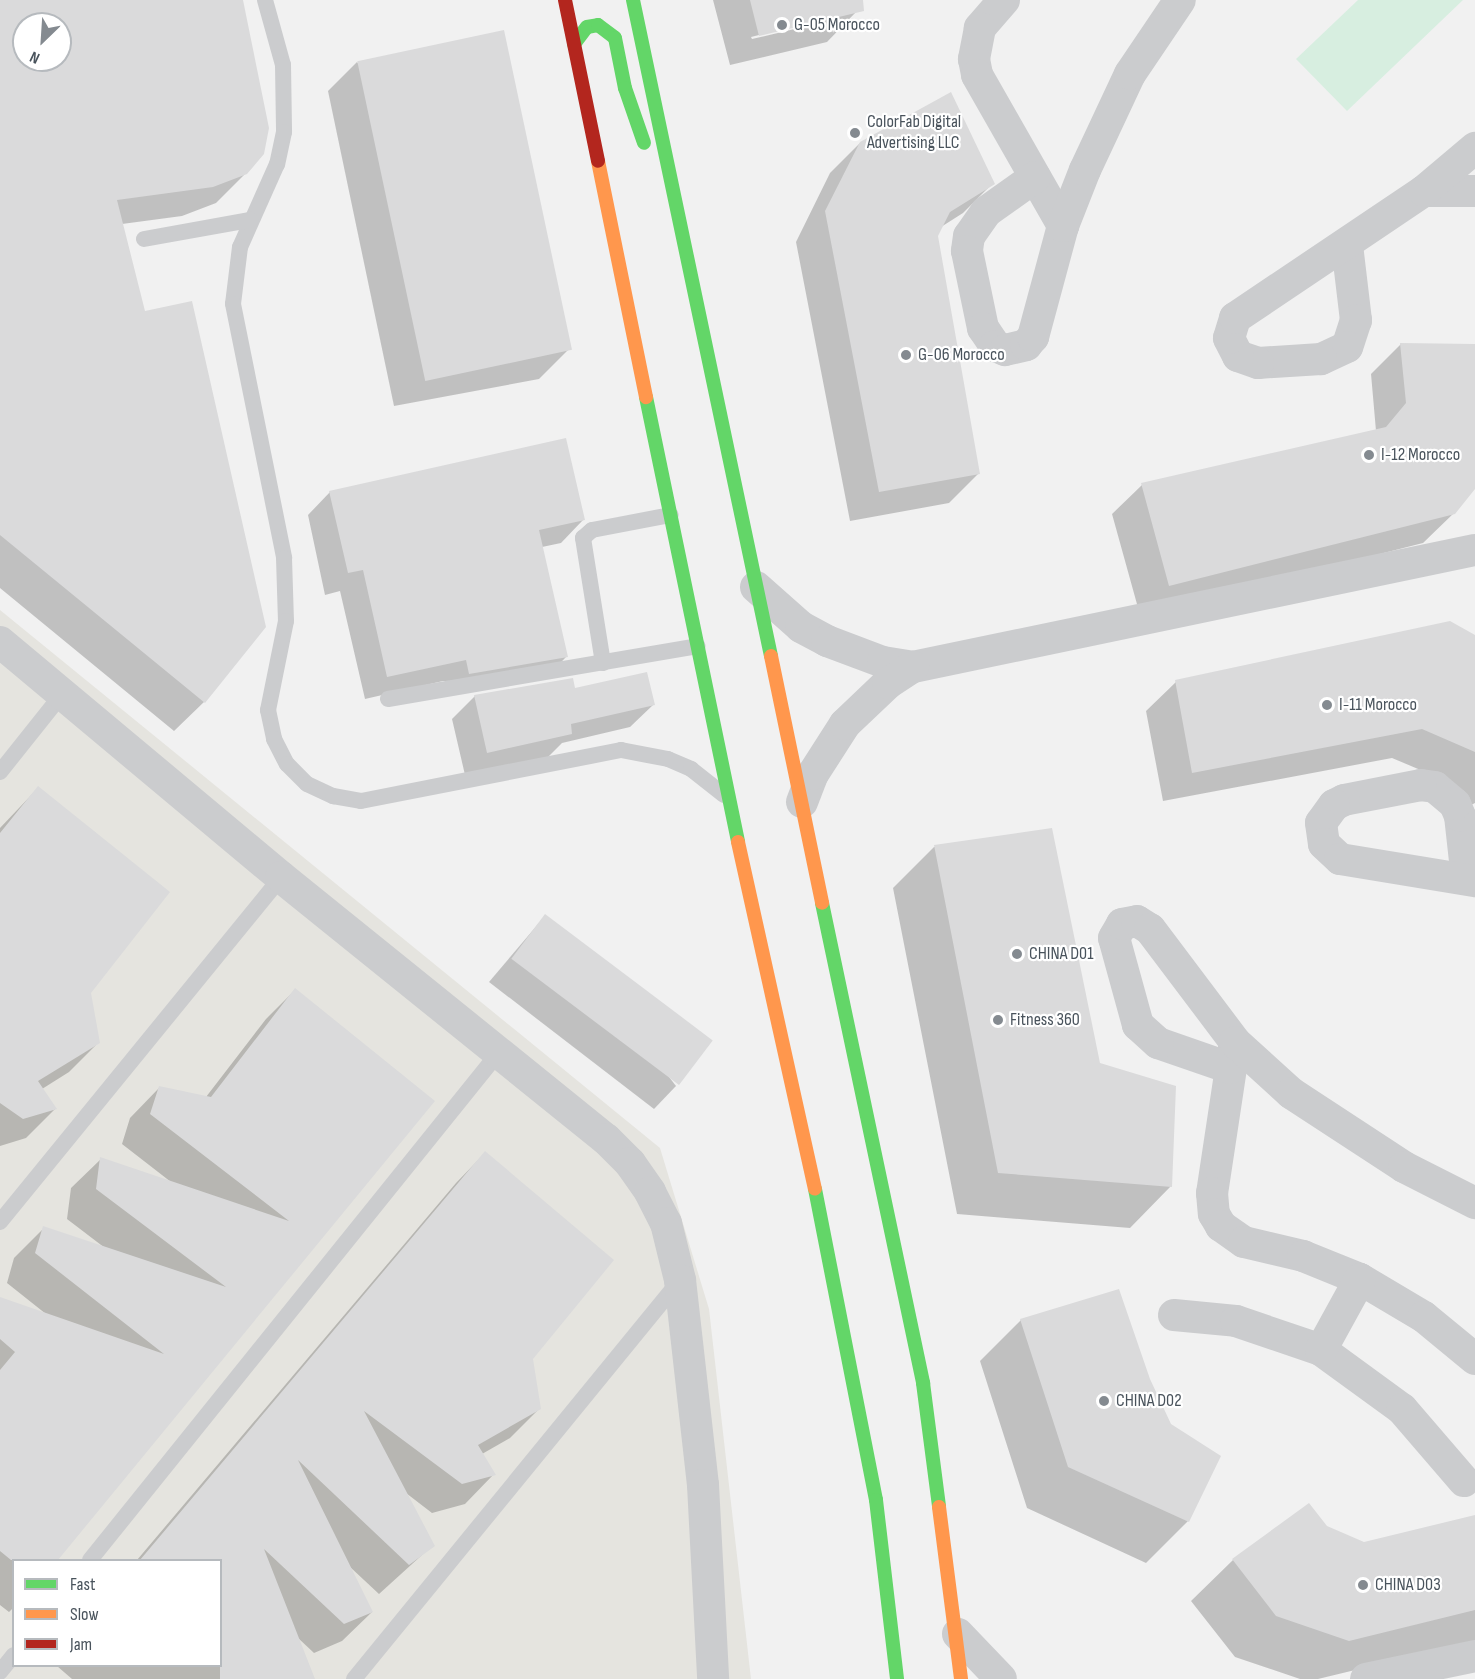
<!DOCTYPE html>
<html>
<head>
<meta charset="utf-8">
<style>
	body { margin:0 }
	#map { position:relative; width:1475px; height:1679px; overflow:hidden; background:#f1f1f1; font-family:"Sofia Sans Condensed",sans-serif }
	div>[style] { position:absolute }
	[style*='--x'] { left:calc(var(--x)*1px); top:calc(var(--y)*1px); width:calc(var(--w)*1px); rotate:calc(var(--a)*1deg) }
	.commercial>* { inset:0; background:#e5e4df }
	.green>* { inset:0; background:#d7eee0 }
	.shadow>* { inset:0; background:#0003 }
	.building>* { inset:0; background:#dadadb; transform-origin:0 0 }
	.lane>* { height:16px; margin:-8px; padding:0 8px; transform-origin:8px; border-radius:8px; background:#cbccce }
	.street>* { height:32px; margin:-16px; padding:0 16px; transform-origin:16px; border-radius:16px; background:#cbccce }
	.fast>* { height:14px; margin:-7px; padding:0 7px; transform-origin:7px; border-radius:7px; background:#63d668 }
	.slow>* { height:14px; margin:-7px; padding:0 7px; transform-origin:7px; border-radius:7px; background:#ff974d }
	.jam>* { height:14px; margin:-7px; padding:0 7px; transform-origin:7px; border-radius:7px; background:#b3261e }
	.dots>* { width:16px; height:16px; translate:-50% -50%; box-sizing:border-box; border:3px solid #fff; border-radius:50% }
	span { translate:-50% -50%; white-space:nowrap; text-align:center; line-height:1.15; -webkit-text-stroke:4.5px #fff; paint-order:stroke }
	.poi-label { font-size:18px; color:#49535c }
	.left { translate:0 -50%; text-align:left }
	.legend { position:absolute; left:12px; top:1559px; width:210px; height:108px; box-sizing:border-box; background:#fff; border:2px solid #b6babe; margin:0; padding:8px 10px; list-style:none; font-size:18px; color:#49535c }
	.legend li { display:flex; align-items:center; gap:12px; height:30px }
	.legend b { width:30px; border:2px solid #b6babe }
	.north { position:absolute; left:12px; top:12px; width:60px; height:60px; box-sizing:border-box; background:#fff; border:2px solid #b6babe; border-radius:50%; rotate:205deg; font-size:16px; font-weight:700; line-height:24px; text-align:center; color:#49535c }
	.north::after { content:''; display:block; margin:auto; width:21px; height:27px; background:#848a90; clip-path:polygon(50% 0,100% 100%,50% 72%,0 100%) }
</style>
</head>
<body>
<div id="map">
	<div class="commercial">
		<i style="clip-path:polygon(evenodd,0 610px,660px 1148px,709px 1309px,751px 1679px,0 1679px,0 610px,14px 1560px,220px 1560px,220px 1666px,14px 1666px,14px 1560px)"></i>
	</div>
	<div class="green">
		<i style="clip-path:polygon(1358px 0,1463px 0,1347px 111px,1296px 59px)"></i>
	</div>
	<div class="shadow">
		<i style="clip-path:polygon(evenodd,0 0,241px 0,246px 173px,216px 203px,182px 216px,122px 224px,204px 702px,174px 731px,0 588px,0 0,24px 24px,60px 24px,60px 60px,24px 60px,24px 24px)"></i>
		<i style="clip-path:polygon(evenodd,713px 0,853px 0,856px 12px,827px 42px,730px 65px,713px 0,824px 19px,824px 22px,752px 39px,751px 37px,824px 19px)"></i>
		<i style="clip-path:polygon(357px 62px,569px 349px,539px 379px,394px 406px,328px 91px)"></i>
		<i style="clip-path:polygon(860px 143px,993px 183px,963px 213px,941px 227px,936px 236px,978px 474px,949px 503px,850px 521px,796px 242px,830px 173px)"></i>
		<i style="clip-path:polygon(1401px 344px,1475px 346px,1475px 486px,1454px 513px,1423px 543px,1140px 615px,1112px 514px,1142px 485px,1376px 431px,1371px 374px)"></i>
		<i style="clip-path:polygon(330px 492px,583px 520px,561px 543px,542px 547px,566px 657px,544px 680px,443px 681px,365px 699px,340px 591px,325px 595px,308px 515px)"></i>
		<i style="clip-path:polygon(1475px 637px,1475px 803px,1453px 814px,1430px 774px,1392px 758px,1163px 801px,1146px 711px,1176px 682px)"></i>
		<i style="clip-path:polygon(574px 690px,653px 705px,630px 727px,562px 743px,548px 757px,465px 775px,452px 719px,475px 696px)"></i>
		<i style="clip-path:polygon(38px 788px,99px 1042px,69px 1072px,42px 1089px,55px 1109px,26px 1138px,0 1146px,0 828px)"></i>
		<i style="clip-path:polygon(1051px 830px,1099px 1065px,1171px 1186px,1130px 1228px,957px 1214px,893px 888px,934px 847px)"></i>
		<i style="clip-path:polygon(545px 916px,676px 1086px,654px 1109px,489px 982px)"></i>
		<i style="clip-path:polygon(295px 990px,433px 1101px,56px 1560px,14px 1560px,14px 1607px,9px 1612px,0 1605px,0 1299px,46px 1314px,7px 1283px,14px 1258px,44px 1228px,105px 1248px,67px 1219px,71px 1188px,101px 1159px,171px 1182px,122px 1144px,130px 1118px,159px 1088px,206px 1097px,266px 1019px)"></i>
		<i style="clip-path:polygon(485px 1153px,540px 1408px,510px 1438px,482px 1454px,494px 1474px,465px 1504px,432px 1513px,406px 1493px,433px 1545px,379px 1594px,349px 1566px,372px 1612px,342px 1641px,314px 1653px,297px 1637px,314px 1679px,72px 1679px,57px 1666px,220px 1666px,220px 1560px,137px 1560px,456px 1183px)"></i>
		<i style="clip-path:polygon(1021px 1320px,1148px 1380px,1170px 1425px,1219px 1456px,1188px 1521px,1146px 1563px,1027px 1508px,980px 1361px)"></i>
		<i style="clip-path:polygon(1309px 1505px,1326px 1527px,1364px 1543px,1475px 1516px,1475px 1641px,1318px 1679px,1300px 1679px,1235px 1657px,1191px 1601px,1233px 1560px)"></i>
	</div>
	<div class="building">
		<i style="clip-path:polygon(evenodd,0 0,243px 0,269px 128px,264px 154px,247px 174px,213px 187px,117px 200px,145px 311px,192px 301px,266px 627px,205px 703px,0 535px,0 0,24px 24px,60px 24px,60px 60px,24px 60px,24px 24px)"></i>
		<i style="clip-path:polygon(750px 0,863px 0,864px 11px,759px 36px)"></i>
		<i style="left:504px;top:30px;width:327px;height:150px;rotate:78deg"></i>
		<i style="clip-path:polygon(951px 92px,995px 184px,950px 212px,938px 236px,980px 474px,879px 492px,825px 211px,860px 142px)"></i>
		<i style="clip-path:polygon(1400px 343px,1475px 344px,1475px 489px,1455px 514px,1169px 586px,1141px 483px,1386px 427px,1406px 403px)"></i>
		<i style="clip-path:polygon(566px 438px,585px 520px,539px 530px,568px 657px,469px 674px,466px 660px,387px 677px,363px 570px,348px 573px,329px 491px)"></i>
		<i style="clip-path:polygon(1450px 621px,1475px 635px,1475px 752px,1422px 729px,1192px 773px,1175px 680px)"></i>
		<i style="clip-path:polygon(647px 672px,655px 705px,571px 724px,572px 734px,487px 753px,474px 695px,573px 678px,575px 688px)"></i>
		<i style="clip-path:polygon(38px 786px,170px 892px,91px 993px,100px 1043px,38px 1081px,57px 1109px,23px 1119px,0 1103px,0 833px)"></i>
		<i style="clip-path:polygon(1052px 828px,1100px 1063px,1176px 1086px,1172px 1187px,998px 1173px,934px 845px)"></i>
		<i style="left:545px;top:914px;width:210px;height:56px;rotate:37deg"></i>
		<i style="clip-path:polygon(295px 988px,435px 1101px,58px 1560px,11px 1560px,0 1551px,0 1370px,15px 1352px,0 1339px,0 1297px,164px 1354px,35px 1253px,43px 1226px,226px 1287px,96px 1189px,100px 1157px,289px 1221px,150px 1114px,159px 1086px,211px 1097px)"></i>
		<i style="clip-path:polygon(485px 1151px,614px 1260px,533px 1359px,541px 1409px,478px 1445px,496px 1475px,462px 1484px,364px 1411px,435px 1546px,409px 1565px,298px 1460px,373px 1612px,344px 1624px,264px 1549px,315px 1679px,220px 1679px,220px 1560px,140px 1560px)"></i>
		<i style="clip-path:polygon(1119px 1289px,1150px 1379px,1171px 1424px,1221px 1456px,1189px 1522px,1068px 1467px,1020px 1319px)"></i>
		<i style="clip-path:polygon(1309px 1503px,1327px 1526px,1364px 1542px,1475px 1515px,1475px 1610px,1349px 1641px,1276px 1616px,1232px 1559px)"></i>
	</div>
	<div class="lane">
		<i style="--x:265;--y:0;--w:67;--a:74.5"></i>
		<i style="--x:283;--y:65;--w:67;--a:89.1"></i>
		<i style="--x:284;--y:132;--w:33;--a:102"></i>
		<i style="--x:277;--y:164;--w:91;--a:114"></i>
		<i style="--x:240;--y:247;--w:57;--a:97"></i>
		<i style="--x:233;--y:304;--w:259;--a:78.6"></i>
		<i style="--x:284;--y:558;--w:63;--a:88.2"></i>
		<i style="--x:286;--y:621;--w:91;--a:101.4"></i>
		<i style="--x:268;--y:710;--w:30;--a:78"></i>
		<i style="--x:274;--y:739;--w:28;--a:63"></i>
		<i style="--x:287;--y:764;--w:28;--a:45"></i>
		<i style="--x:307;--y:784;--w:29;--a:25"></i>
		<i style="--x:333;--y:796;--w:28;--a:10"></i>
		<i style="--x:361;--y:801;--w:265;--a:-11.1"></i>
		<i style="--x:621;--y:750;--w:48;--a:10.8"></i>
		<i style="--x:668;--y:759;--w:25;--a:23"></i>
		<i style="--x:691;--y:769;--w:42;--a:38.2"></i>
		<i style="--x:144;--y:239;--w:108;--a:-10.2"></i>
		<i style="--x:603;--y:663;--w:127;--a:-99.1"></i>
		<i style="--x:583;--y:538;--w:12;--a:-42"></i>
		<i style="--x:592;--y:530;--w:80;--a:-10.8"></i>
		<i style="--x:388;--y:699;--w:314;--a:-9.7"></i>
		<i style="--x:0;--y:772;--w:101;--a:-51.4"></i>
		<i style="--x:0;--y:1222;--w:445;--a:-50.8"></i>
		<i style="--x:90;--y:1560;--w:652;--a:-51.16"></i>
		<i style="--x:0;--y:1672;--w:22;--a:-51"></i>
		<i style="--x:354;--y:1679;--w:515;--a:-50.75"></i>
	</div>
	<div class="street">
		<i style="--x:1004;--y:0;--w:37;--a:131"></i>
		<i style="--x:980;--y:28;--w:32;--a:101"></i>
		<i style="--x:974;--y:59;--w:16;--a:79"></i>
		<i style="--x:977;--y:75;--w:174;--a:60.3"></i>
		<i style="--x:1035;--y:177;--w:60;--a:144.5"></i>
		<i style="--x:986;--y:212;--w:29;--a:125"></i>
		<i style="--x:969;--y:236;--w:15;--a:98"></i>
		<i style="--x:967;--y:251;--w:79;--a:78.3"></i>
		<i style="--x:983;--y:328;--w:22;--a:56"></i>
		<i style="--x:995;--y:346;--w:11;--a:22"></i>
		<i style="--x:1005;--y:350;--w:22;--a:-13"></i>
		<i style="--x:1026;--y:345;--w:11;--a:-49"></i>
		<i style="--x:1033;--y:337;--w:115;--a:-74.9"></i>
		<i style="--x:1063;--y:226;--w:60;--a:-68.6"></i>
		<i style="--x:1085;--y:170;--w:106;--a:-64.9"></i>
		<i style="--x:1130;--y:74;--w:89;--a:-56"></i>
		<i style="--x:1424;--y:191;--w:51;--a:0"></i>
		<i style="--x:1347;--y:245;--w:76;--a:83.2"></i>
		<i style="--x:1356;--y:320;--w:28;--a:108"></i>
		<i style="--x:1347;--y:347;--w:29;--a:155"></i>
		<i style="--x:1321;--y:359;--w:63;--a:176.4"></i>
		<i style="--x:1258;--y:363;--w:21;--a:-161"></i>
		<i style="--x:1238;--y:356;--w:20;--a:-117"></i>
		<i style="--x:1229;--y:338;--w:21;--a:-73"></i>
		<i style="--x:1235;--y:318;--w:228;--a:-33.9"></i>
		<i style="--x:1424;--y:191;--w:67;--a:-40.1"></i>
		<i style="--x:756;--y:587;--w:60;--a:41.6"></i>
		<i style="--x:801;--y:627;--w:30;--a:28"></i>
		<i style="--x:827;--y:641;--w:60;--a:20.6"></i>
		<i style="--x:883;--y:662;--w:30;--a:9"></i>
		<i style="--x:913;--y:667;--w:574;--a:-11.76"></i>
		<i style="--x:0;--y:642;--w:366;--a:39.9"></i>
		<i style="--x:281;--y:877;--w:417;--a:38.9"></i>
		<i style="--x:606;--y:1139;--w:34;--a:45"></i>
		<i style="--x:630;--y:1163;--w:35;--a:55"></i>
		<i style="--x:650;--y:1192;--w:35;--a:63"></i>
		<i style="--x:666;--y:1223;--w:59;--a:76.2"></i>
		<i style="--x:680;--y:1280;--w:206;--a:83.6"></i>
		<i style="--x:703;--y:1485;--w:194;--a:87"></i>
		<i style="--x:802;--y:802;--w:30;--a:-69"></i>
		<i style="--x:813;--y:774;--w:59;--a:-57.4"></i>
		<i style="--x:845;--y:724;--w:59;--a:-43.6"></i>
		<i style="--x:888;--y:683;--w:30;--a:-33"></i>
		<i style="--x:1467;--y:879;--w:63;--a:-96.3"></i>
		<i style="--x:1460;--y:816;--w:13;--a:-113"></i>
		<i style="--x:1455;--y:804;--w:26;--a:-140"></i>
		<i style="--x:1435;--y:787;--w:14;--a:-172"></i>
		<i style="--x:1421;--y:785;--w:78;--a:169"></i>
		<i style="--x:1344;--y:800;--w:11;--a:153"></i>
		<i style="--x:1334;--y:805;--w:22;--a:126"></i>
		<i style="--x:1321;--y:823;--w:21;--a:82"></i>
		<i style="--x:1324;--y:844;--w:22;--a:43"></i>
		<i style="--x:1340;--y:859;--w:137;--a:9.3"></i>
		<i style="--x:1234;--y:1048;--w:147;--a:98.6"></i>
		<i style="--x:1212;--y:1193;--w:21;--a:85"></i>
		<i style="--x:1214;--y:1214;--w:14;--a:60"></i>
		<i style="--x:1221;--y:1226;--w:28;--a:35"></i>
		<i style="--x:1244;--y:1242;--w:61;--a:13.3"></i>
		<i style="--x:1303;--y:1256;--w:61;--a:22"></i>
		<i style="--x:1360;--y:1279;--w:74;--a:30.7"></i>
		<i style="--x:1424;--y:1317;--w:66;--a:39.5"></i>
		<i style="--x:1230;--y:1068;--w:76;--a:-160.9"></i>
		<i style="--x:1158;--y:1043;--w:27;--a:-138"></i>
		<i style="--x:1138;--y:1025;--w:90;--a:-105.4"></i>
		<i style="--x:1114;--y:938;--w:16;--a:-60"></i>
		<i style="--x:1122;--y:924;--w:15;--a:-11"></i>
		<i style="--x:1137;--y:921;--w:15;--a:32"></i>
		<i style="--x:1150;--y:929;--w:141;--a:53"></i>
		<i style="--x:1235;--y:1042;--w:76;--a:42.3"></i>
		<i style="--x:1291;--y:1093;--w:135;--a:33.2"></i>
		<i style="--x:1404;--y:1167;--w:80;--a:26.9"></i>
		<i style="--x:1174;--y:1315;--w:62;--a:5.5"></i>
		<i style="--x:1236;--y:1321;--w:90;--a:18.8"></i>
		<i style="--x:1321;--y:1350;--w:100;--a:36.1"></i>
		<i style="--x:1402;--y:1409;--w:95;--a:49.3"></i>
		<i style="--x:1321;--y:1350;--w:81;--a:-61.2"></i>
		<i style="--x:958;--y:1634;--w:62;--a:46.3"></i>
		<i style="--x:1366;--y:1679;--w:111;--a:-11.9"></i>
	</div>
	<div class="fast">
		<i style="--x:633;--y:0;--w:670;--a:78.12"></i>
		<i style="--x:574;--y:44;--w:21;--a:-53"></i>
		<i style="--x:587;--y:27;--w:11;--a:-10"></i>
		<i style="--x:598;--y:25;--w:21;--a:37"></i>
		<i style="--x:615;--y:38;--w:51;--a:78.7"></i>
		<i style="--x:625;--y:88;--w:58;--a:70.9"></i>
		<i style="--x:646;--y:397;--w:454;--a:78.3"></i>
		<i style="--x:822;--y:903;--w:491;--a:78.1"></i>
		<i style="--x:923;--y:1383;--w:125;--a:82.6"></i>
		<i style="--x:815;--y:1189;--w:317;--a:78.9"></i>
		<i style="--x:876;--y:1500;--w:180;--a:83.3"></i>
	</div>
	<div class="slow">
		<i style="--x:598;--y:161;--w:241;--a:78.5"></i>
		<i style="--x:771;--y:656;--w:252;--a:78.3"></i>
		<i style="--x:738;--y:842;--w:355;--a:77.5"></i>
		<i style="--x:939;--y:1507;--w:173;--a:82.7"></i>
	</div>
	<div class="jam">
		<i style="--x:565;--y:0;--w:164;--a:78.4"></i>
	</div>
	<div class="dots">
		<i style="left:782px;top:25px;background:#848a90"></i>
		<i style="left:855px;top:133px;background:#848a90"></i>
		<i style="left:906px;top:355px;background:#848a90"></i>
		<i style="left:1369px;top:455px;background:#848a90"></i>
		<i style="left:1327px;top:705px;background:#848a90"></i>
		<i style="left:1017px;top:954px;background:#848a90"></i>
		<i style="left:998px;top:1020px;background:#848a90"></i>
		<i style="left:1104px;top:1401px;background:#848a90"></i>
		<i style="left:1363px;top:1585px;background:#848a90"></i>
	</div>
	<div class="poi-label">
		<span class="left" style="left:794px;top:25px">G-05 Morocco</span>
		<span class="left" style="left:867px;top:133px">ColorFab Digital<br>Advertising LLC</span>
		<span class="left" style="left:918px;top:355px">G-06 Morocco</span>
		<span class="left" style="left:1381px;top:455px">I-12 Morocco</span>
		<span class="left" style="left:1339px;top:705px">I-11 Morocco</span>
		<span class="left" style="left:1029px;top:954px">CHINA D01</span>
		<span class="left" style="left:1010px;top:1020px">Fitness 360</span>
		<span class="left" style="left:1116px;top:1401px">CHINA D02</span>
		<span class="left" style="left:1375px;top:1585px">CHINA D03</span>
	</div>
	<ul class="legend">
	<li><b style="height:8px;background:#63d668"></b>Fast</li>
	<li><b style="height:8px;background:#ff974d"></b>Slow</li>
	<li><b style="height:8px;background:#b3261e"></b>Jam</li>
	</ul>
	<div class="north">N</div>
</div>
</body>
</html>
